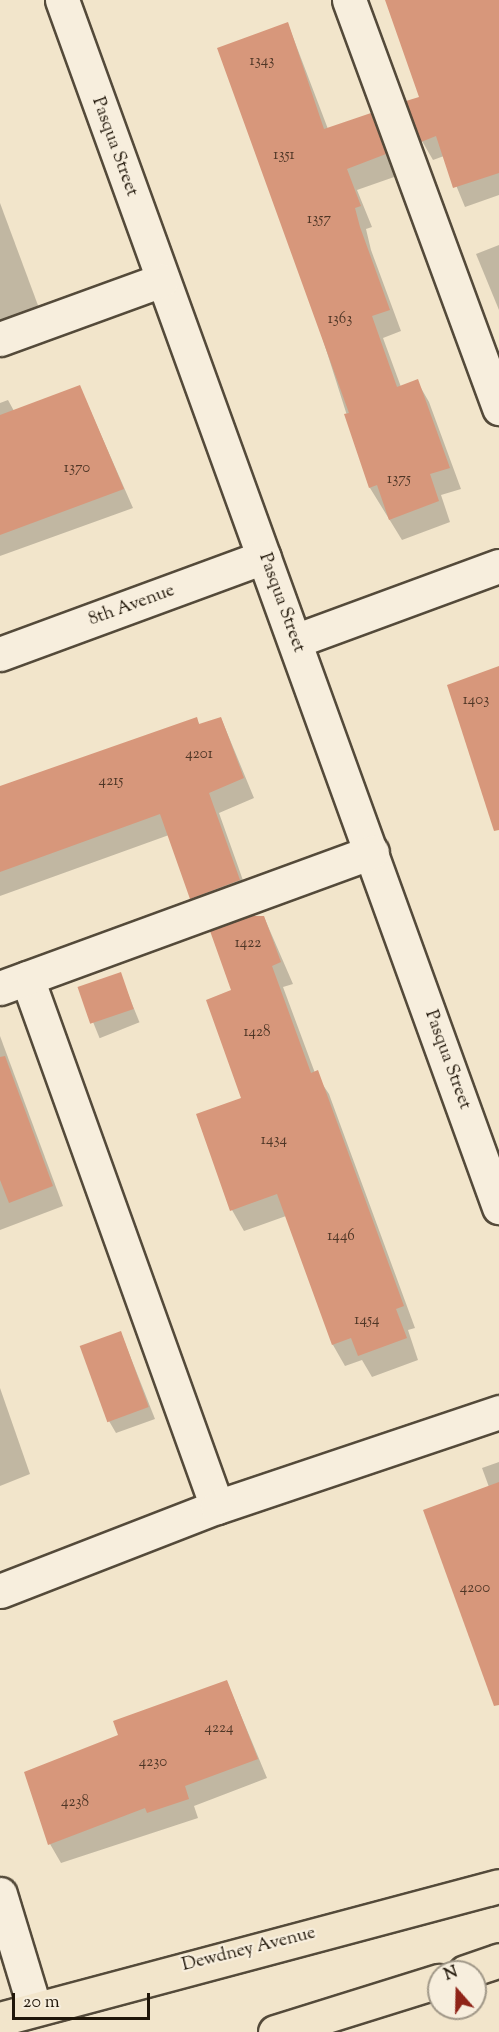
<!DOCTYPE html>
<html>
<head>
<meta charset="utf-8">
<style>
	body { margin:0 }
	#map { position:relative; width:499px; height:2032px; overflow:hidden; background:#f2e5cb; font-family:"Sorts Mill Goudy",serif }
	div>[style] { position:absolute }
	[style*='--x'] { left:calc(var(--x)*1px); top:calc(var(--y)*1px); width:calc(var(--w)*1px); rotate:calc(var(--a)*1deg) }
	.shadow>* { inset:0; background:#0003; transform-origin:0 0 }
	.building>* { inset:0; background:#d7977b; transform-origin:0 0 }
	.roads { filter:drop-shadow(2px 0 #544a3a) drop-shadow(-2px 0 #544a3a) drop-shadow(0 2px #544a3a) drop-shadow(0 -2px #544a3a) }
	.minor>* { height:33px; margin:-16.5px; padding:0 16.5px; transform-origin:16.5px; border-radius:16.5px; background:#f7eedd }
	.major>* { height:33px; margin:-16.5px; padding:0 16.5px; transform-origin:16.5px; border-radius:16.5px; background:#f2e5cb }
	span { translate:-50% -50%; white-space:nowrap; text-align:center; line-height:1.15; -webkit-text-stroke:4.5px #f7eedd; paint-order:stroke }
	.number-label { font-size:15px; color:#4e3626 }
	.number-label span { -webkit-text-stroke-width:0 }
	.street-label { font-size:18px; color:#201609 }
	.north { position:absolute; left:427px; top:1960px; width:60px; height:60px; box-sizing:border-box; background:#f7eedd; border:2px solid #a19888; border-radius:50%; rotate:340deg; font-size:16px; font-weight:700; line-height:24px; text-align:center; color:#201609 }
	.north::after { content:''; display:block; margin:auto; width:21px; height:27px; background:#8f2418; clip-path:polygon(50% 0,100% 100%,50% 72%,0 100%) }
	.scale { position:absolute; left:12px; top:1993px; width:138px; height:27px; box-sizing:border-box; border:3px solid #201609; border-top:0; padding-left:8px; font-size:18px; line-height:21px; white-space:nowrap; color:#201609; -webkit-text-stroke:4px #f7eedd; paint-order:stroke }
</style>
</head>
<body>
<div id="map">
	<div class="shadow">
		<i style="clip-path:polygon(386px 0,499px 0,499px 195px,465px 207px,444px 156px,433px 160px,422px 141px,421px 98px)"></i>
		<i style="clip-path:polygon(288px 24px,328px 129px,370px 115px,397px 176px,357px 190px,372px 227px,366px 229px,371px 250px,401px 331px,383px 338px,401px 387px,417px 381px,429px 402px,461px 489px,441px 495px,450px 522px,402px 540px,370px 488px,311px 302px)"></i>
		<i style="clip-path:polygon(0 203px,39px 308px,0 323px)"></i>
		<i style="clip-path:polygon(499px 245px,499px 310px,476px 254px)"></i>
		<i style="clip-path:polygon(80px 387px,133px 508px,0 556px,0 403px,8px 400px,14px 411px)"></i>
		<i style="clip-path:polygon(221px 718px,254px 798px,219px 813px,250px 900px,202px 918px,169px 835px,0 896px,0 788px,196px 719px,200px 725px)"></i>
		<i style="clip-path:polygon(264px 917px,293px 984px,283px 987px,315px 1073px,329px 1094px,415px 1328px,408px 1330px,418px 1360px,372px 1377px,362px 1360px,345px 1366px,333px 1345px,286px 1216px,244px 1231px,232px 1210px,243px 1099px,233px 991px)"></i>
		<i style="left:120px;top:974px;width:52px;height:43px;rotate:68deg"></i>
		<i style="clip-path:polygon(0 1036px,63px 1206px,0 1230px)"></i>
		<i style="clip-path:polygon(121px 1333px,155px 1419px,116px 1433px,109px 1421px)"></i>
		<i style="clip-path:polygon(0 1388px,30px 1474px,0 1486px)"></i>
		<i style="clip-path:polygon(499px 1462px,499px 1682px,489px 1487px,482px 1468px)"></i>
		<i style="clip-path:polygon(227px 1682px,267px 1778px,194px 1806px,198px 1818px,61px 1863px,50px 1844px,120px 1736px)"></i>
	</div>
	<div class="building">
		<i style="clip-path:polygon(385px 0,499px 0,499px 173px,453px 188px,436px 136px,421px 142px,406px 101px,419px 97px)"></i>
		<i style="clip-path:polygon(288px 22px,324px 129px,371px 113px,386px 154px,347px 169px,361px 206px,355px 208px,360px 227px,390px 310px,372px 316px,397px 387px,418px 379px,450px 468px,430px 474px,439px 501px,389px 520px,377px 485px,369px 488px,344px 414px,349px 413px,217px 48px)"></i>
		<i style="clip-path:polygon(80px 385px,124px 489px,0 535px,0 415px)"></i>
		<i style="clip-path:polygon(499px 666px,499px 830px,494px 831px,447px 685px)"></i>
		<i style="clip-path:polygon(197px 717px,199px 724px,221px 717px,244px 778px,209px 793px,240px 880px,190px 899px,160px 814px,0 872px,0 786px)"></i>
		<i style="clip-path:polygon(252px 916px,264px 916px,281px 962px,272px 966px,311px 1073px,318px 1070px,404px 1306px,396px 1309px,407px 1338px,358px 1356px,351px 1338px,332px 1345px,277px 1194px,230px 1211px,196px 1114px,241px 1098px,206px 1000px,231px 990px,210px 931px)"></i>
		<i style="left:121px;top:972px;width:39px;height:46px;rotate:71deg"></i>
		<i style="clip-path:polygon(5px 1056px,53px 1186px,9px 1203px,0 1180px,0 1057px)"></i>
		<i style="left:121px;top:1331px;width:81px;height:44px;rotate:70deg"></i>
		<i style="clip-path:polygon(499px 1482px,499px 1705px,494px 1706px,423px 1510px)"></i>
		<i style="clip-path:polygon(227px 1680px,258px 1759px,185px 1786px,189px 1799px,147px 1813px,145px 1808px,48px 1845px,24px 1772px,118px 1735px,113px 1721px)"></i>
	</div>
	<div class="roads">
		<div class="minor">
			<i style="--x:62;--y:0;--w:1284;--a:70.1"></i>
			<i style="--x:349;--y:0;--w:435;--a:69.8"></i>
			<i style="--x:0;--y:339;--w:172;--a:-20"></i>
			<i style="--x:295;--y:641;--w:217;--a:-20.2"></i>
			<i style="--x:0;--y:654;--w:281;--a:-20.2"></i>
			<i style="--x:27;--y:978;--w:562;--a:70.24"></i>
			<i style="--x:0;--y:988;--w:396;--a:-20.1"></i>
			<i style="--x:0;--y:1591;--w:233;--a:-21.2"></i>
			<i style="--x:217;--y:1507;--w:298;--a:-18.6"></i>
			<i style="--x:0;--y:1894;--w:120;--a:73.1"></i>
		</div>
		<div class="major">
			<i style="--x:465;--y:1972;--w:36;--a:-19"></i>
			<i style="--x:0;--y:2019;--w:516;--a:-14.92"></i>
			<i style="--x:275;--y:2032;--w:172;--a:-17.3"></i>
		</div>
	</div>
	<div class="number-label">
		<span style="left:262px;top:62px">1343</span>
		<span style="left:284px;top:156px">1351</span>
		<span style="left:319px;top:220px">1357</span>
		<span style="left:340px;top:320px">1363</span>
		<span style="left:77px;top:469px">1370</span>
		<span style="left:399px;top:480px">1375</span>
		<span style="left:476px;top:701px">1403</span>
		<span style="left:199px;top:755px">4201</span>
		<span style="left:111px;top:782px">4215</span>
		<span style="left:248px;top:944px">1422</span>
		<span style="left:257px;top:1033px">1428</span>
		<span style="left:274px;top:1141px">1434</span>
		<span style="left:341px;top:1237px">1446</span>
		<span style="left:367px;top:1321px">1454</span>
		<span style="left:475px;top:1589px">4200</span>
		<span style="left:219px;top:1729px">4224</span>
		<span style="left:153px;top:1763px">4230</span>
		<span style="left:75px;top:1803px">4238</span>
	</div>
	<div class="street-label">
		<span style="left:114px;top:147px;rotate:70deg">Pasqua Street</span>
		<span style="left:281px;top:603px;rotate:70deg">Pasqua Street</span>
		<span style="left:132px;top:606px;rotate:-20deg">8th Avenue</span>
		<span style="left:447px;top:1060px;rotate:70deg">Pasqua Street</span>
		<span style="left:249px;top:1950px;rotate:-14deg">Dewdney Avenue</span>
	</div>
	<div class="north">N</div>
	<div class="scale">20 m</div>
</div>
</body>
</html>
